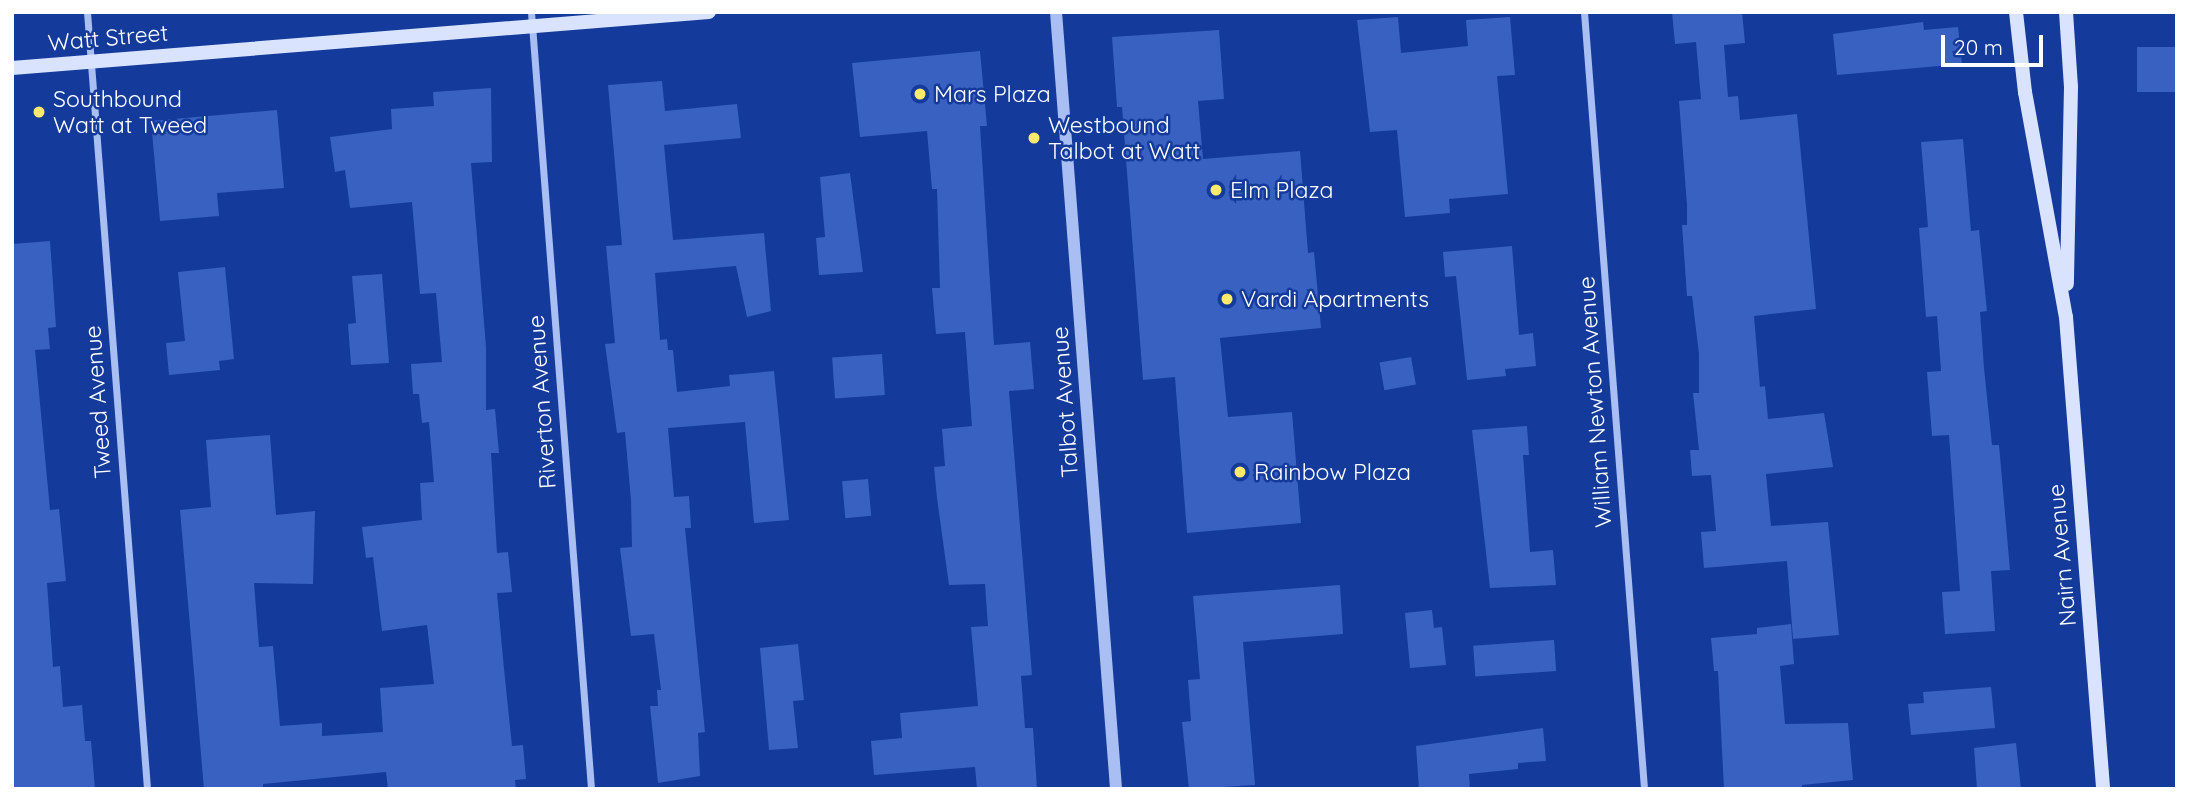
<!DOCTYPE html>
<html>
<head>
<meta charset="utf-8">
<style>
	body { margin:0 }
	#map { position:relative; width:2189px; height:801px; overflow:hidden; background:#143b9b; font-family:Quicksand,sans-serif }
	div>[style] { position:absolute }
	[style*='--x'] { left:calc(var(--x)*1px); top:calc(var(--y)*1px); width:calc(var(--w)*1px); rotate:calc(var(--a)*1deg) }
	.building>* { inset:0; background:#3861c1; transform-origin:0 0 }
	.minor>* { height:7px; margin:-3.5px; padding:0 3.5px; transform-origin:3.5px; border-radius:3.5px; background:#a9bff3 }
	.tertiary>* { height:12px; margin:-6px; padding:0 6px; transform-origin:6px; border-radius:6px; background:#a9bff3 }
	.secondary>* { height:14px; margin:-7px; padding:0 7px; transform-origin:7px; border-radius:7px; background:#d9e3fd }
	.dots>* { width:19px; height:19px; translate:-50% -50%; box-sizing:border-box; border:4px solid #143b9b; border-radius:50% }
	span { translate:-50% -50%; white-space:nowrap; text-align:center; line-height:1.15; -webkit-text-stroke:5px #143b9b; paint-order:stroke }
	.street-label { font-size:23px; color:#fff }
	.poi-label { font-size:23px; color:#fff }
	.left { translate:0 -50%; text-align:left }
	.frame { position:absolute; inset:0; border:14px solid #fff; pointer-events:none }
	.scale { position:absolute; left:1941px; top:35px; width:102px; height:32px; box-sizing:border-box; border:4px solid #fff; border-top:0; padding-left:9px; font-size:21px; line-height:24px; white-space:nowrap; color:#fff; -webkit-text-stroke:5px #143b9b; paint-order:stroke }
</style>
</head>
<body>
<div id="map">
	<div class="building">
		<i style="clip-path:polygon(1672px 12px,1742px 12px,1745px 43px,1724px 45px,1728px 97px,1738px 96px,1740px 120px,1797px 114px,1816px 309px,1754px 316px,1760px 387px,1765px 386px,1768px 419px,1824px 413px,1833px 467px,1766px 474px,1771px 526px,1828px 522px,1839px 635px,1793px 639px,1787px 561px,1704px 568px,1701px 532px,1716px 531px,1711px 475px,1692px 476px,1690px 450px,1699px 450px,1693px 393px,1699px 393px,1699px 354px,1692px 296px,1687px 296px,1682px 225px,1687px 225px,1687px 205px,1679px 101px,1701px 99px,1696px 42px,1675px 44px)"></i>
		<i style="clip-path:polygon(1398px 17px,1401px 53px,1468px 46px,1466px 20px,1510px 17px,1515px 75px,1497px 76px,1508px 194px,1449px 199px,1450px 213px,1405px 217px,1397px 130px,1370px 132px,1357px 20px)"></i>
		<i style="clip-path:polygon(1923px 22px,1924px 30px,1958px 27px,1962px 64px,1837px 75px,1833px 34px)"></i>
		<i style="clip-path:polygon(1219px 30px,1224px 99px,1198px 101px,1203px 159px,1300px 151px,1308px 253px,1314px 252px,1321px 328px,1220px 338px,1228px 417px,1292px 412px,1301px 523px,1187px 533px,1175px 377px,1143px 380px,1122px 107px,1117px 107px,1112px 37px)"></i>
		<i style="left:2177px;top:47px;width:45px;height:40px;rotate:90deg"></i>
		<i style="clip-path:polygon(980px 51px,987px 126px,980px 126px,994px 345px,1030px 342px,1034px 389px,1009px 391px,1032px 675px,1021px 676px,1025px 728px,1033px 728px,1037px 789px,977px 789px,975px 767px,874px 775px,871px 741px,902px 738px,900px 713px,978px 706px,971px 627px,988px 626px,985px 584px,949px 585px,937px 498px,934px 467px,945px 466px,942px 429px,972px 426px,965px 332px,936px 334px,932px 288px,940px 288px,937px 189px,932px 189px,927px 131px,860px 137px,852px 63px)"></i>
		<i style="clip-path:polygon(662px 81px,665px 111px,737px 104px,741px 138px,664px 145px,673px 240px,764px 233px,771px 311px,747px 317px,736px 266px,655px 273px,660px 340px,667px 339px,668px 350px,673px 350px,677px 392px,730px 386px,729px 375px,774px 371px,789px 520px,754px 523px,745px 422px,668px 428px,674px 497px,689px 496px,691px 528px,685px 528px,705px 732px,698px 733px,700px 776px,658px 783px,650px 706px,658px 706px,657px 690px,661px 690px,654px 634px,631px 636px,620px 548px,632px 547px,631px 500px,625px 432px,617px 433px,605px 344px,615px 343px,606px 246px,622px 245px,608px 85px)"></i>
		<i style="clip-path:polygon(491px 88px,492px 162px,471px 163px,486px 347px,486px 410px,495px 409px,499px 453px,491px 453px,497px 553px,508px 552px,512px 592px,497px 593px,504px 669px,512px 746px,523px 745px,526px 779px,515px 780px,516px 789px,388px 789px,386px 772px,263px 784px,263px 789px,204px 789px,180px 510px,211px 507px,206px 440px,270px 435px,276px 515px,315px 511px,313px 584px,254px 583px,259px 647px,273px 646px,280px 726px,322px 723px,322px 736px,383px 732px,380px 688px,434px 684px,427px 625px,382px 631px,373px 557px,366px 558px,362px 527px,422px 520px,420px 483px,434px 482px,429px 422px,422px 423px,419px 394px,413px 394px,411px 364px,442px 362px,436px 293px,420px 294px,412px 202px,350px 208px,345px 170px,335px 172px,330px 137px,392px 129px,391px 109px,434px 106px,433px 92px)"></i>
		<i style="clip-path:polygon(277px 110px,284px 188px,217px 193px,219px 216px,160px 221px,151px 121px)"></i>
		<i style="clip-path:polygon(1963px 139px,1971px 231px,1979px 230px,1987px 311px,1980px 312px,1984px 368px,1992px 445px,1999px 445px,2010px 570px,1991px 571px,1995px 631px,1945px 634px,1942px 592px,1960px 591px,1949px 435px,1932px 436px,1927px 372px,1941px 371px,1937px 316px,1926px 317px,1919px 228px,1928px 227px,1921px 142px)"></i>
		<i style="clip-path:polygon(850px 173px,863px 272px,819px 275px,816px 238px,825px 237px,820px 177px)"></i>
		<i style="clip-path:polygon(50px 241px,56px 327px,48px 328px,50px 349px,35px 350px,50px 510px,59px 509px,66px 581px,47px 583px,53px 667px,60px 666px,63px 707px,82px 705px,85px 741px,91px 741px,95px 789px,15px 789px,12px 781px,12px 244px)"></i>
		<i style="clip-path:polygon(1512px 246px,1519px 335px,1533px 333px,1536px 366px,1505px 369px,1506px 376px,1467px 380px,1456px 276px,1445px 277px,1443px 252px)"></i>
		<i style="clip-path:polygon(225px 267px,234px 359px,219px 361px,220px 370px,169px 375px,166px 343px,185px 341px,178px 272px)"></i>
		<i style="clip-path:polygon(382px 274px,389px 363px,351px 365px,348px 324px,356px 323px,352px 276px)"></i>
		<i style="left:882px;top:354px;width:41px;height:50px;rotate:86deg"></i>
		<i style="left:1411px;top:357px;width:28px;height:32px;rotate:80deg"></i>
		<i style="clip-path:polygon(1527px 426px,1529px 455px,1523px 455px,1530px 552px,1553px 550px,1556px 585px,1490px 588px,1472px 430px)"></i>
		<i style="left:868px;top:479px;width:37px;height:26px;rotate:85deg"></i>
		<i style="clip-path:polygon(1340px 585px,1343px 634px,1243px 642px,1255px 785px,1189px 789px,1182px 722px,1191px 721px,1188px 680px,1200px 679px,1193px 596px)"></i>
		<i style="clip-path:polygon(1432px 610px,1434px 628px,1442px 627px,1446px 665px,1410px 668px,1405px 613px)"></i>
		<i style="clip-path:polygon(1791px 624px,1794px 664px,1780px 666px,1785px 724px,1848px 723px,1853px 780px,1802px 785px,1802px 789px,1724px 789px,1718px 671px,1714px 671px,1711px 638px,1757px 634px,1757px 628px)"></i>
		<i style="left:1554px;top:640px;width:31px;height:81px;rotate:86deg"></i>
		<i style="clip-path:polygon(798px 644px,804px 700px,793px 701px,798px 748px,769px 750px,760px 648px)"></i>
		<i style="clip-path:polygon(1991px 687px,1995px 728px,1911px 735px,1908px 704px,1924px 703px,1923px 692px)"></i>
		<i style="clip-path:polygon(1543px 728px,1546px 761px,1518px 763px,1518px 769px,1469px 774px,1470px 789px,1419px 789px,1416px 746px)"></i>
		<i style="clip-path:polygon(2016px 743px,2021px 789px,1977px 789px,1974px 748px)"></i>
	</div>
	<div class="minor">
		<i style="--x:87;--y:12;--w:779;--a:85.58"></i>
		<i style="--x:531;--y:12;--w:779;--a:85.58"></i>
		<i style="--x:1584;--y:12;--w:779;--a:85.58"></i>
	</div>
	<div class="tertiary">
		<i style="--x:1056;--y:12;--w:779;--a:85.58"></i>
	</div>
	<div class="secondary">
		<i style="--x:2016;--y:12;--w:81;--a:83.6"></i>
		<i style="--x:2025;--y:92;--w:229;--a:79.7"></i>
		<i style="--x:2066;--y:317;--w:473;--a:85.5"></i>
		<i style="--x:2066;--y:12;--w:75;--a:86.2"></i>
		<i style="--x:2071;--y:87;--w:197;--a:91.2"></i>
		<i style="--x:12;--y:68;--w:699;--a:-4.59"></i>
	</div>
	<div class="dots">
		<i style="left:920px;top:94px;background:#ffea6b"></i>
		<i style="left:39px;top:112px;background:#ffea6b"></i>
		<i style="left:1034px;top:138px;background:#ffea6b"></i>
		<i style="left:1216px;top:190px;background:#ffea6b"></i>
		<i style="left:1227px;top:299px;background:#ffea6b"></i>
		<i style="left:1240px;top:472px;background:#ffea6b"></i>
	</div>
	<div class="street-label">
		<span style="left:108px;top:38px;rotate:-5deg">Watt Street</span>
		<span style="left:98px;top:402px;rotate:-94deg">Tweed Avenue</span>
		<span style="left:542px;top:402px;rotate:-94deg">Riverton Avenue</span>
		<span style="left:1065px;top:402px;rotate:-94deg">Talbot Avenue</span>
		<span style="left:1595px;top:402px;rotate:-94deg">William Newton Avenue</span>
		<span style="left:2062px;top:555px;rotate:-95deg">Nairn Avenue</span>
	</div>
	<div class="poi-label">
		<span class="left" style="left:934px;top:94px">Mars Plaza</span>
		<span class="left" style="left:53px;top:112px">Southbound<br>Watt at Tweed</span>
		<span class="left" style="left:1048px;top:138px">Westbound<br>Talbot at Watt</span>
		<span class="left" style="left:1230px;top:190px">Elm Plaza</span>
		<span class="left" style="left:1241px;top:299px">Vardi Apartments</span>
		<span class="left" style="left:1254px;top:472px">Rainbow Plaza</span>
	</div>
	<div class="frame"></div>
	<div class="scale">20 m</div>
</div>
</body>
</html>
